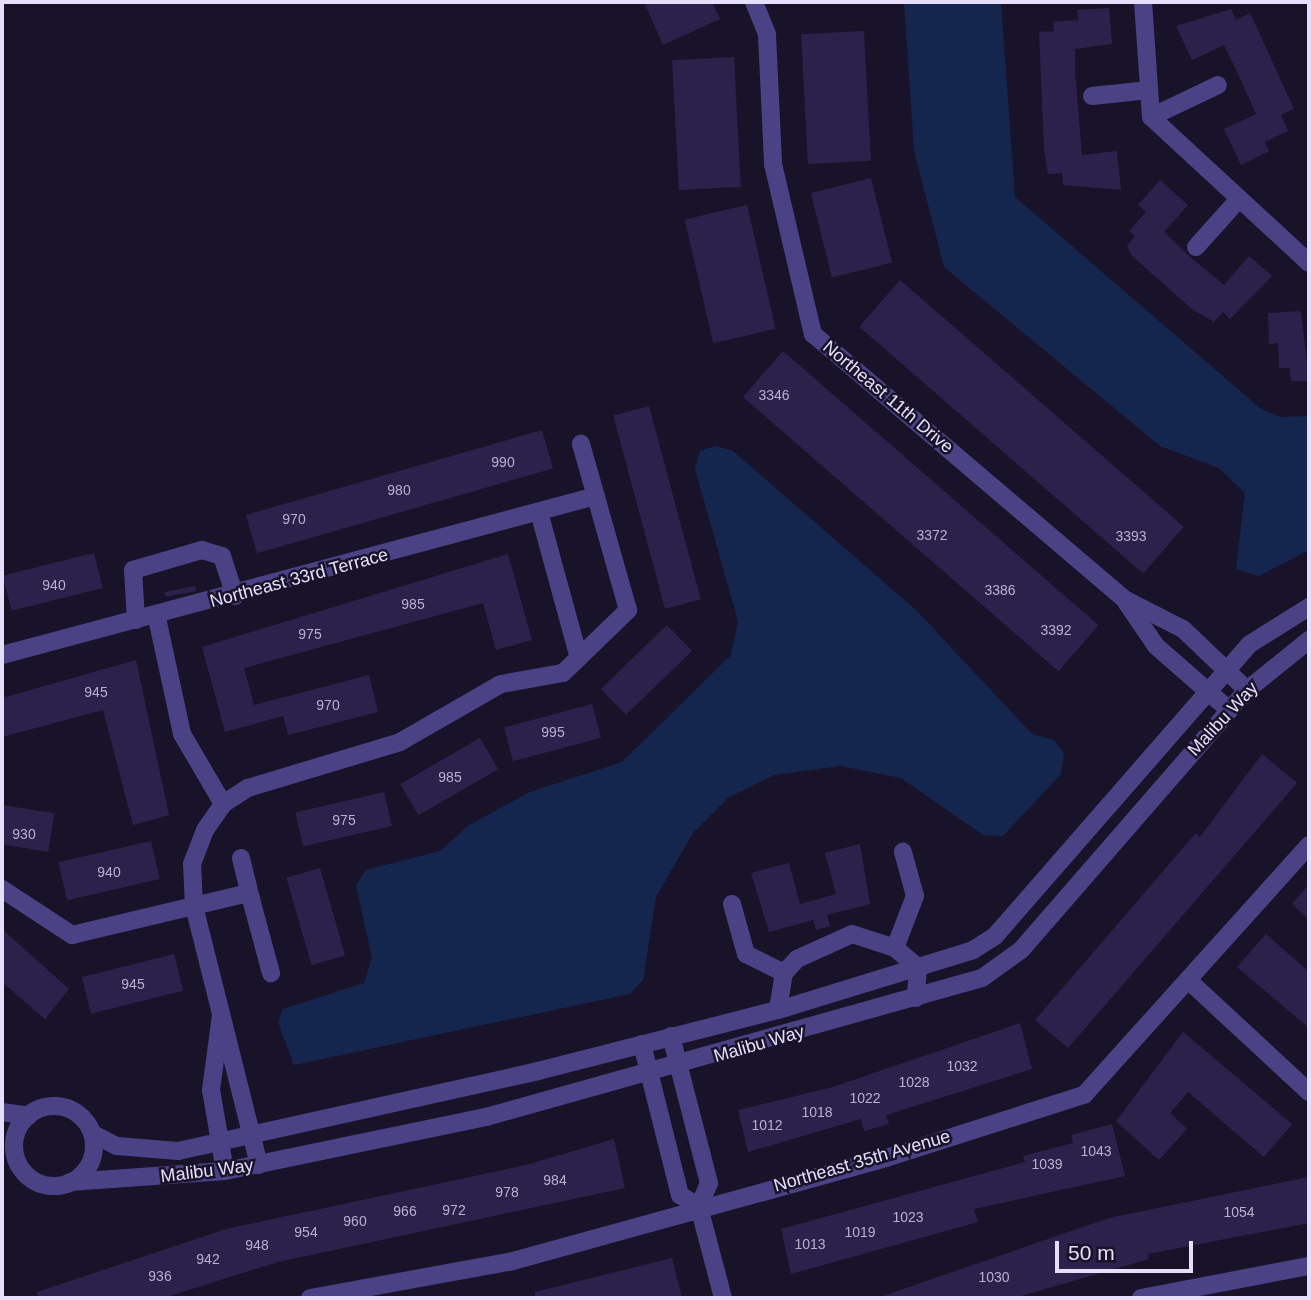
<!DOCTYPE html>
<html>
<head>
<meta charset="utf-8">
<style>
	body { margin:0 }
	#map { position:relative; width:1311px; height:1300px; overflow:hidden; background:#19132a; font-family:Arial,sans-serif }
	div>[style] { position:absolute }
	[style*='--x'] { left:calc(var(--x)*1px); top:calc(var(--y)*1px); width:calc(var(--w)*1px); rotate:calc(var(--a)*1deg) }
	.water>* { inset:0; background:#14264e }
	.building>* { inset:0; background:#2c214a; transform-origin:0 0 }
	.minor>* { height:18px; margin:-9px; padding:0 9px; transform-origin:9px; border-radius:9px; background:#4a4285 }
	.minor>.ring { margin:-9px; padding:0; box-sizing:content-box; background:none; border:18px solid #4a4285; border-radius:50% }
	span { translate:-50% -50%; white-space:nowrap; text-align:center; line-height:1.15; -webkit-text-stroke:5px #19132a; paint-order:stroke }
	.number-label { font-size:14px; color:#b7b0d0 }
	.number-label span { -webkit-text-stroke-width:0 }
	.street-label { font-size:18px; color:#e5dffc }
	.frame { position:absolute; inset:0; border:4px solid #e5dffc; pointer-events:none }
	.scale { position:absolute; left:1055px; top:1241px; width:138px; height:32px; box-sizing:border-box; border:4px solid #e5dffc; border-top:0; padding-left:9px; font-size:21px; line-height:24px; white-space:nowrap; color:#e5dffc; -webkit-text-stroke:5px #19132a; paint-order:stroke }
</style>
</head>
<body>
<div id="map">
	<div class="water">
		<i style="clip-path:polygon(904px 2px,1001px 2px,1015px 197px,1261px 409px,1280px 417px,1309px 416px,1309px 550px,1259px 576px,1236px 569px,1245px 493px,1219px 468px,1160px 446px,944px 267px,914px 150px)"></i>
		<i style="clip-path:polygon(715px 446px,733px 451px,917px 611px,1032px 734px,1054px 740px,1064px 753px,1061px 774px,1003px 836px,983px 835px,901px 778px,841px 766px,774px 775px,729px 797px,693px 833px,656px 897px,643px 980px,630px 994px,294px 1065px,278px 1022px,283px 1009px,364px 983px,372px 958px,356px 885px,366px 870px,440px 851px,469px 825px,530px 792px,622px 762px,731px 655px,738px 621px,695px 469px,700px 451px)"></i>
	</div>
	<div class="building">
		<i style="clip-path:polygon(644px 2px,712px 2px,720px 19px,663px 45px)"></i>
		<i style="clip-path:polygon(1109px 8px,1112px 44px,1075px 49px,1075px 69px,1082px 155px,1117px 151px,1121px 190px,1063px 185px,1062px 173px,1048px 174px,1044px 149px,1039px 32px,1054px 31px,1053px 22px,1078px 20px,1077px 10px)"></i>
		<i style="clip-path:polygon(1231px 9px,1236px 20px,1250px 13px,1294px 109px,1281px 115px,1288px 131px,1265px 142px,1269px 151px,1241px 165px,1224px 129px,1256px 114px,1240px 78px,1224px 45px,1192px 60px,1176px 26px)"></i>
		<i style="left:864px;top:31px;width:130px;height:63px;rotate:87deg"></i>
		<i style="left:734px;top:57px;width:130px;height:62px;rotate:87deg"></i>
		<i style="left:871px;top:178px;width:87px;height:62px;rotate:76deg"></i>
		<i style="clip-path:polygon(1160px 180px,1188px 205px,1164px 232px,1189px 256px,1224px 285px,1249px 256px,1272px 276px,1230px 319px,1223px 312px,1214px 322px,1192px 309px,1132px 256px,1127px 246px,1135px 236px,1129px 231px,1146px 212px,1138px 205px)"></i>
		<i style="left:747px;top:205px;width:127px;height:64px;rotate:77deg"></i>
		<i style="left:900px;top:280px;width:376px;height:62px;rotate:41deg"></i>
		<i style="clip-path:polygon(1301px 311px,1309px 381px,1291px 381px,1290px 368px,1279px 368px,1278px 343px,1269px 344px,1268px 313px)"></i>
		<i style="left:783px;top:351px;width:418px;height:61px;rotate:41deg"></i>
		<i style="left:649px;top:406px;width:200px;height:37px;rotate:75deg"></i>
		<i style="left:542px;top:430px;width:40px;height:308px;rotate:74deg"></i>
		<i style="left:94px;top:553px;width:36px;height:94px;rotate:76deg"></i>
		<i style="clip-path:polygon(508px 554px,532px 640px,496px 650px,483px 603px,244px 668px,254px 705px,369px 675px,378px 712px,288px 735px,283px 716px,225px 732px,202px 647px)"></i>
		<i style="left:195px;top:586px;width:5px;height:31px;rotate:79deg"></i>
		<i style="left:667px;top:625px;width:36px;height:92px;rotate:46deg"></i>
		<i style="clip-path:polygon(136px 660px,169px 815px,133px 825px,103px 710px,2px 737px,2px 698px)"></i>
		<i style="left:592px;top:704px;width:35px;height:91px;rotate:75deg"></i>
		<i style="left:480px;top:738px;width:36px;height:92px;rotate:60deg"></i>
		<i style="clip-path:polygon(1262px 754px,1297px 783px,1068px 1048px,1035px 1020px,1196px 833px,1200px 837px)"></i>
		<i style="left:384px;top:792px;width:35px;height:91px;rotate:77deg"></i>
		<i style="left:2px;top:805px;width:53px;height:39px;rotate:9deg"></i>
		<i style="left:151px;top:841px;width:39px;height:95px;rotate:77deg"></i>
		<i style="clip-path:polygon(860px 844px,870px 904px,827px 915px,830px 926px,816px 930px,813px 920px,769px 932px,751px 873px,789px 863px,800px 904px,836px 894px,825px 853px)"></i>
		<i style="left:320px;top:868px;width:91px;height:35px;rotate:74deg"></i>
		<i style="clip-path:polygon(1309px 884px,1309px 920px,1292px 904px)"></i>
		<i style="clip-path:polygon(2px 929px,69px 989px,45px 1019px,2px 982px)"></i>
		<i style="clip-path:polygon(1266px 934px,1309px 972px,1309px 1028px,1237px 967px)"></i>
		<i style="left:174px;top:954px;width:38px;height:95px;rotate:76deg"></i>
		<i style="clip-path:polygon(1020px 1023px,1032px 1069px,886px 1115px,889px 1124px,864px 1131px,861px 1119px,748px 1152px,738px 1110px,833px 1087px)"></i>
		<i style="clip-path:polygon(1183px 1032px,1292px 1124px,1264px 1157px,1188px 1092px,1170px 1113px,1187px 1129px,1159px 1160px,1116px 1121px)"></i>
		<i style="clip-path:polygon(1112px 1124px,1125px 1176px,974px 1209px,978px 1222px,791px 1274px,781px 1229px,1025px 1162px,1023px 1156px,1073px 1143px,1071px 1135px)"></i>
		<i style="clip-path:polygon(614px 1139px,625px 1188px,278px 1262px,163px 1298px,38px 1298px,37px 1292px,226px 1229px,526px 1165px)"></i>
		<i style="clip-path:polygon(1309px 1177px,1309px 1223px,1148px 1254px,1149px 1259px,1014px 1298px,877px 1298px,1109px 1218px)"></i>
		<i style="clip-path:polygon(672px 1258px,682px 1298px,535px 1298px,535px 1292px)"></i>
	</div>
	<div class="minor">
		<i style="--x:754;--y:2;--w:35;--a:68"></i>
		<i style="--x:767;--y:35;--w:129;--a:87.3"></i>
		<i style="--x:773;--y:164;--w:175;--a:76.8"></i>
		<i style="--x:813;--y:334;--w:409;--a:40.4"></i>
		<i style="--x:1124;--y:599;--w:66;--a:27"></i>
		<i style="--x:1183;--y:629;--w:88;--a:43.6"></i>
		<i style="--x:1143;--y:2;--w:115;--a:86"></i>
		<i style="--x:1151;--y:117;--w:215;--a:42.7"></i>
		<i style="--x:1092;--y:96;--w:57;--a:-6"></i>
		<i style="--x:1151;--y:117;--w:74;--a:-25.5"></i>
		<i style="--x:1196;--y:247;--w:64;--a:-48.1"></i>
		<i style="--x:539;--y:512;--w:151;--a:74.7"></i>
		<i style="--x:1126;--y:602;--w:53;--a:55.7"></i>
		<i style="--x:1156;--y:646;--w:97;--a:41.2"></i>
		<i style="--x:157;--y:618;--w:119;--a:77.8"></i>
		<i style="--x:182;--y:734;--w:81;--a:59.6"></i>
		<i style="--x:136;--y:620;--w:50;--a:-93.4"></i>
		<i style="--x:133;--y:570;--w:72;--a:-16.2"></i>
		<i style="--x:202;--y:550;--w:21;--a:17"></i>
		<i style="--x:222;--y:556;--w:42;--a:72"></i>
		<i style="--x:2;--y:655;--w:615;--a:-14.99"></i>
		<i style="--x:241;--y:858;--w:42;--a:76.3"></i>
		<i style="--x:2;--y:889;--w:84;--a:33.3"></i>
		<i style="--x:72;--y:935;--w:177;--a:-13.4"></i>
		<i style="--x:244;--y:894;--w:9;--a:36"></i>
		<i style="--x:251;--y:899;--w:77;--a:74.9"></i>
		<i style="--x:732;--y:904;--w:52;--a:74.4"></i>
		<i style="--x:746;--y:954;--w:42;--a:26.6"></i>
		<i style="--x:895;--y:948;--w:56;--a:-69"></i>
		<i style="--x:915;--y:896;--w:46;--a:-105.3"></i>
		<i style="--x:1188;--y:980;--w:165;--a:42.8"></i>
		<i style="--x:778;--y:1010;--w:37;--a:-81"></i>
		<i style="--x:784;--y:973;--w:19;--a:-47"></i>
		<i style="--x:797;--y:959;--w:60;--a:-24.4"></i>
		<i style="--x:852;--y:934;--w:45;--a:18"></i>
		<i style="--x:895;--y:948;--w:30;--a:40"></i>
		<i style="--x:918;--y:967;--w:31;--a:94"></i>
		<i style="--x:221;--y:1015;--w:76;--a:97.6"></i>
		<i style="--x:211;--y:1090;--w:82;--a:80.2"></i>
		<i style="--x:671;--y:1036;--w:152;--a:75.5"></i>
		<i style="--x:709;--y:1183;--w:26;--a:113"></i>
		<i style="--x:699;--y:1207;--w:94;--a:75.2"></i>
		<i style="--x:642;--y:1044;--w:156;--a:75.9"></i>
		<i style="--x:680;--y:1195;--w:22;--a:32"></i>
		<i class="ring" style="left:14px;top:1106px;width:62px;height:62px"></i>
		<i style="--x:2;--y:1112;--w:27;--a:8"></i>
		<i style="--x:93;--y:1134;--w:27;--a:27"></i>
		<i style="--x:117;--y:1146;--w:61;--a:4.7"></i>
		<i style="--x:178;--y:1151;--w:369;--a:-12.5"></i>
		<i style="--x:538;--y:1071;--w:255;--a:-14.3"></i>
		<i style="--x:785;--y:1008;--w:197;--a:-17.1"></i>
		<i style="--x:973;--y:950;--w:26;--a:-32"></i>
		<i style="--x:995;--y:936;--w:388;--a:-48.9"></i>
		<i style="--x:1250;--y:644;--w:70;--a:-32.1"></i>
		<i style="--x:259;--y:1165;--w:267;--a:-104.1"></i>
		<i style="--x:194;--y:906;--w:42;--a:-92.7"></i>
		<i style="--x:192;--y:864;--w:36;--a:-69"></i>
		<i style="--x:205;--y:830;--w:32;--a:-55"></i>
		<i style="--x:223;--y:804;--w:30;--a:-33"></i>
		<i style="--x:248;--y:788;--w:159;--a:-16.8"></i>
		<i style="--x:400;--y:742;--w:116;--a:-29.9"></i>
		<i style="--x:501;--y:684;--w:63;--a:-10.1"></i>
		<i style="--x:563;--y:673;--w:91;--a:-44.1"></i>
		<i style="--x:628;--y:610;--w:173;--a:-105.8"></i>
		<i style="--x:70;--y:1182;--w:155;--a:-4.1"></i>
		<i style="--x:225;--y:1171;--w:267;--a:-11.7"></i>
		<i style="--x:486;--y:1117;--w:515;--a:-15.66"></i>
		<i style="--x:982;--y:978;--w:48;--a:-35.7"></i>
		<i style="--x:1021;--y:950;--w:344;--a:-49"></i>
		<i style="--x:1247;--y:690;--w:80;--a:-38.9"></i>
		<i style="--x:310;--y:1298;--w:202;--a:-10.3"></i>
		<i style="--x:509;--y:1262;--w:391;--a:-15.4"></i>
		<i style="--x:886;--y:1158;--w:208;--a:-17.7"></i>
		<i style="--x:1084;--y:1095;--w:336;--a:-48"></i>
		<i style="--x:1141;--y:1298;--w:171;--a:-10.8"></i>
	</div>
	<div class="number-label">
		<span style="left:774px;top:395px">3346</span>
		<span style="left:503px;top:462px">990</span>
		<span style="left:399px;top:490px">980</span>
		<span style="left:294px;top:519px">970</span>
		<span style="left:932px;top:535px">3372</span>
		<span style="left:1131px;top:536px">3393</span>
		<span style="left:54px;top:585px">940</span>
		<span style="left:1000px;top:590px">3386</span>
		<span style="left:413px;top:604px">985</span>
		<span style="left:1056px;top:630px">3392</span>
		<span style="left:310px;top:634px">975</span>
		<span style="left:96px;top:692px">945</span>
		<span style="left:328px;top:705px">970</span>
		<span style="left:553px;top:732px">995</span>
		<span style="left:450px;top:777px">985</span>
		<span style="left:344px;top:820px">975</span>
		<span style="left:24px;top:834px">930</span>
		<span style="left:109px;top:872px">940</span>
		<span style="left:133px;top:984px">945</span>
		<span style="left:962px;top:1066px">1032</span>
		<span style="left:914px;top:1082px">1028</span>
		<span style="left:865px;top:1098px">1022</span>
		<span style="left:817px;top:1112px">1018</span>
		<span style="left:767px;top:1125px">1012</span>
		<span style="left:1096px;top:1151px">1043</span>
		<span style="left:1047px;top:1164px">1039</span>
		<span style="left:555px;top:1180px">984</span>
		<span style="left:507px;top:1192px">978</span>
		<span style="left:454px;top:1210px">972</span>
		<span style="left:405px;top:1211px">966</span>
		<span style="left:1239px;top:1212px">1054</span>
		<span style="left:908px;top:1217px">1023</span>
		<span style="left:355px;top:1221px">960</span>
		<span style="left:306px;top:1232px">954</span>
		<span style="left:860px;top:1232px">1019</span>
		<span style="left:810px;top:1244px">1013</span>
		<span style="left:257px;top:1245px">948</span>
		<span style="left:208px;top:1259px">942</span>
		<span style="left:160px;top:1276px">936</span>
		<span style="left:994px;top:1277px">1030</span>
	</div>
	<div class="street-label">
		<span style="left:888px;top:397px;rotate:40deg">Northeast 11th Drive</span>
		<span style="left:299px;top:578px;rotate:-15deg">Northeast 33rd Terrace</span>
		<span style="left:1223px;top:719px;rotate:-47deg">Malibu Way</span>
		<span style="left:759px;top:1044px;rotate:-16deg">Malibu Way</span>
		<span style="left:862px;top:1161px;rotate:-16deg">Northeast 35th Avenue</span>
		<span style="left:207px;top:1171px;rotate:-7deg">Malibu Way</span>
	</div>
	<div class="frame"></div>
	<div class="scale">50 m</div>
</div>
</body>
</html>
